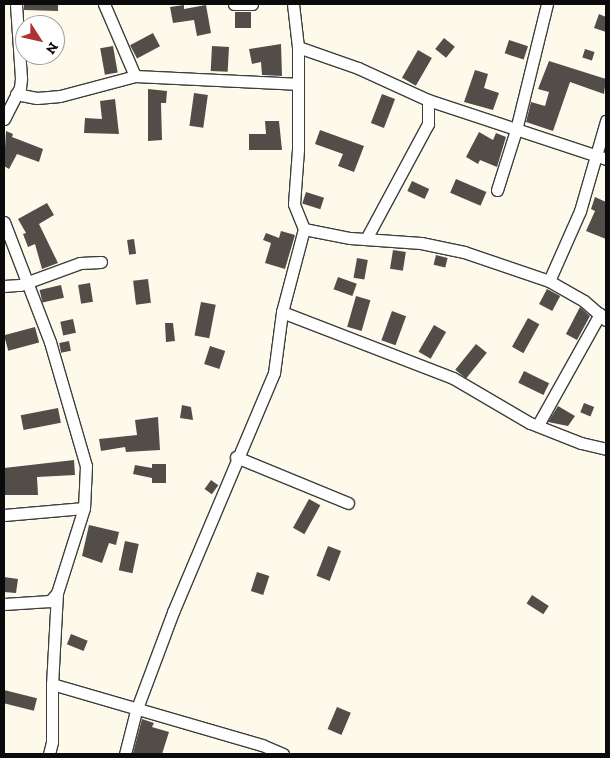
<!DOCTYPE html>
<html>
<head>
<meta charset="utf-8">
<style>
	body { margin:0 }
	#map { position:relative; width:610px; height:758px; overflow:hidden; background:#fdfaec; font-family:"Zilla Slab",serif }
	div>[style] { position:absolute }
	[style*='--x'] { left:calc(var(--x)*1px); top:calc(var(--y)*1px); width:calc(var(--w)*1px); rotate:calc(var(--a)*1deg) }
	.building>* { inset:0; background:#534d49; transform-origin:0 0 }
	.roads { filter:drop-shadow(1px 0 #3e3e3e) drop-shadow(-1px 0 #3e3e3e) drop-shadow(0 1px #3e3e3e) drop-shadow(0 -1px #3e3e3e) }
	.minor>* { height:11px; margin:-5.5px; padding:0 5.5px; transform-origin:5.5px; border-radius:5.5px; background:#fff }
	span { translate:-50% -50%; white-space:nowrap; text-align:center; line-height:1.15; -webkit-text-stroke:5px #fff; paint-order:stroke }
	.frame { position:absolute; inset:0; border:5px solid #0b0b0b; pointer-events:none }
	.north { position:absolute; left:15px; top:15px; width:50px; height:50px; box-sizing:border-box; background:#fff; border:1px solid #9d9d9d; border-radius:50%; rotate:125deg; font-size:14px; font-weight:700; line-height:20px; text-align:center; color:#0b0b0b }
	.north::after { content:''; display:block; margin:auto; width:18px; height:22px; background:#ae3133; clip-path:polygon(50% 0,100% 100%,50% 72%,0 100%) }
</style>
</head>
<body>
<div id="map">
	<div class="building">
		<i style="clip-path:polygon(24px 4px,58px 4px,58px 11px,24px 10px)"></i>
		<i style="clip-path:polygon(184px 5px,184px 9px,206px 5px,211px 33px,197px 36px,194px 20px,173px 23px,170px 7px)"></i>
		<i style="left:235px;top:12px;width:16px;height:16px"></i>
		<i style="clip-path:polygon(599px 14px,606px 17px,606px 32px,594px 28px)"></i>
		<i style="left:153px;top:33px;width:15px;height:26px;rotate:62deg"></i>
		<i style="left:444px;top:38px;width:14px;height:14px;rotate:39deg"></i>
		<i style="left:509px;top:40px;width:20px;height:14px;rotate:18deg"></i>
		<i style="clip-path:polygon(281px 44px,282px 76px,262px 75px,261px 62px,252px 64px,249px 49px)"></i>
		<i style="left:113px;top:46px;width:27px;height:13px;rotate:80deg"></i>
		<i style="left:212px;top:46px;width:17px;height:25px;rotate:3deg"></i>
		<i style="left:585px;top:49px;width:10px;height:9px;rotate:17deg"></i>
		<i style="left:418px;top:50px;width:16px;height:32px;rotate:30deg"></i>
		<i style="clip-path:polygon(549px 61px,606px 79px,604px 94px,570px 82px,553px 131px,526px 122px,531px 102px,545px 106px,549px 92px,538px 89px)"></i>
		<i style="clip-path:polygon(475px 70px,488px 74px,484px 88px,499px 93px,493px 110px,464px 102px)"></i>
		<i style="clip-path:polygon(148px 89px,167px 91px,166px 103px,161px 103px,162px 140px,148px 141px)"></i>
		<i style="left:194px;top:93px;width:14px;height:33px;rotate:8deg"></i>
		<i style="left:382px;top:94px;width:14px;height:31px;rotate:21deg"></i>
		<i style="clip-path:polygon(115px 99px,119px 134px,84px 133px,85px 118px,102px 119px,100px 101px)"></i>
		<i style="clip-path:polygon(265px 121px,279px 121px,282px 150px,249px 150px,249px 134px,266px 134px)"></i>
		<i style="clip-path:polygon(320px 130px,364px 146px,354px 172px,338px 166px,343px 154px,315px 144px)"></i>
		<i style="clip-path:polygon(6px 131px,13px 134px,12px 137px,43px 149px,39px 162px,17px 154px,9px 169px,4px 166px)"></i>
		<i style="clip-path:polygon(479px 132px,493px 140px,496px 133px,506px 137px,497px 167px,480px 160px,478px 164px,466px 157px)"></i>
		<i style="left:456px;top:179px;width:33px;height:15px;rotate:23deg"></i>
		<i style="left:412px;top:181px;width:19px;height:11px;rotate:25deg"></i>
		<i style="left:306px;top:192px;width:19px;height:12px;rotate:18deg"></i>
		<i style="clip-path:polygon(595px 197px,606px 202px,606px 239px,586px 231px,595px 211px,591px 209px)"></i>
		<i style="clip-path:polygon(47px 203px,54px 215px,39px 224px,58px 263px,42px 269px,35px 244px,28px 247px,23px 234px,26px 233px,18px 219px)"></i>
		<i style="clip-path:polygon(281px 231px,295px 235px,285px 269px,265px 263px,271px 243px,263px 240px,266px 233px,279px 238px)"></i>
		<i style="left:134px;top:239px;width:15px;height:7px;rotate:82deg"></i>
		<i style="left:393px;top:250px;width:13px;height:19px;rotate:9deg"></i>
		<i style="left:436px;top:255px;width:12px;height:10px;rotate:14deg"></i>
		<i style="left:357px;top:258px;width:11px;height:20px;rotate:10deg"></i>
		<i style="left:338px;top:277px;width:20px;height:13px;rotate:20deg"></i>
		<i style="left:148px;top:279px;width:24px;height:15px;rotate:83deg"></i>
		<i style="left:90px;top:283px;width:19px;height:12px;rotate:81deg"></i>
		<i style="left:61px;top:285px;width:13px;height:22px;rotate:77deg"></i>
		<i style="left:547px;top:289px;width:15px;height:17px;rotate:28deg"></i>
		<i style="left:356px;top:296px;width:15px;height:32px;rotate:16deg"></i>
		<i style="left:201px;top:302px;width:15px;height:34px;rotate:11deg"></i>
		<i style="clip-path:polygon(580px 307px,590px 316px,577px 340px,566px 334px)"></i>
		<i style="left:392px;top:311px;width:15px;height:31px;rotate:20deg"></i>
		<i style="left:528px;top:318px;width:13px;height:33px;rotate:29deg"></i>
		<i style="left:73px;top:319px;width:14px;height:13px;rotate:78deg"></i>
		<i style="clip-path:polygon(165px 323px,173px 323px,175px 341px,166px 342px)"></i>
		<i style="left:434px;top:325px;width:14px;height:31px;rotate:30deg"></i>
		<i style="left:35px;top:327px;width:16px;height:32px;rotate:75deg"></i>
		<i style="left:69px;top:341px;width:10px;height:10px;rotate:79deg"></i>
		<i style="left:476px;top:344px;width:14px;height:33px;rotate:39deg"></i>
		<i style="left:210px;top:346px;width:16px;height:19px;rotate:18deg"></i>
		<i style="left:524px;top:371px;width:28px;height:13px;rotate:26deg"></i>
		<i style="left:584px;top:403px;width:11px;height:10px;rotate:22deg"></i>
		<i style="clip-path:polygon(182px 405px,191px 407px,193px 420px,180px 418px)"></i>
		<i style="clip-path:polygon(558px 406px,575px 416px,568px 426px,548px 422px)"></i>
		<i style="left:58px;top:408px;width:15px;height:38px;rotate:79deg"></i>
		<i style="clip-path:polygon(158px 417px,160px 450px,126px 452px,125px 447px,101px 451px,99px 439px,137px 435px,135px 420px)"></i>
		<i style="clip-path:polygon(74px 460px,75px 475px,37px 477px,38px 495px,4px 495px,4px 468px)"></i>
		<i style="clip-path:polygon(152px 464px,166px 464px,166px 483px,152px 483px,152px 478px,133px 474px,135px 465px,152px 468px)"></i>
		<i style="left:211px;top:480px;width:9px;height:11px;rotate:36deg"></i>
		<i style="left:309px;top:499px;width:13px;height:33px;rotate:29deg"></i>
		<i style="clip-path:polygon(89px 525px,119px 532px,116px 545px,109px 543px,102px 563px,82px 556px)"></i>
		<i style="left:125px;top:541px;width:14px;height:30px;rotate:12deg"></i>
		<i style="left:328px;top:546px;width:14px;height:32px;rotate:21deg"></i>
		<i style="left:257px;top:572px;width:13px;height:20px;rotate:18deg"></i>
		<i style="clip-path:polygon(4px 577px,18px 579px,16px 593px,4px 592px)"></i>
		<i style="left:532px;top:595px;width:20px;height:10px;rotate:33deg"></i>
		<i style="left:71px;top:634px;width:18px;height:11px;rotate:22deg"></i>
		<i style="left:4px;top:690px;width:34px;height:13px;rotate:14deg"></i>
		<i style="left:337px;top:707px;width:15px;height:24px;rotate:23deg"></i>
		<i style="clip-path:polygon(142px 719px,154px 723px,152px 727px,169px 732px,162px 754px,133px 753px)"></i>
	</div>
	<div class="roads">
		<div class="minor">
			<i style="--x:104;--y:4;--w:78;--a:66.7"></i>
			<i style="--x:234;--y:4;--w:18;--a:0"></i>
			<i style="--x:298;--y:47;--w:64;--a:19.3"></i>
			<i style="--x:358;--y:68;--w:77;--a:24.6"></i>
			<i style="--x:428;--y:100;--w:188;--a:18.3"></i>
			<i style="--x:16;--y:94;--w:21;--a:11"></i>
			<i style="--x:37;--y:98;--w:23;--a:-5"></i>
			<i style="--x:60;--y:96;--w:78;--a:-14.9"></i>
			<i style="--x:135;--y:76;--w:161;--a:2.8"></i>
			<i style="--x:4;--y:119;--w:35;--a:-63"></i>
			<i style="--x:20;--y:88;--w:10;--a:-84"></i>
			<i style="--x:21;--y:78;--w:74;--a:-93.9"></i>
			<i style="--x:497;--y:190;--w:63;--a:-72.4"></i>
			<i style="--x:516;--y:130;--w:130;--a:-76.2"></i>
			<i style="--x:4;--y:222;--w:129;--a:69"></i>
			<i style="--x:50;--y:342;--w:129;--a:73.8"></i>
			<i style="--x:86;--y:466;--w:42;--a:92.7"></i>
			<i style="--x:84;--y:508;--w:89;--a:107.6"></i>
			<i style="--x:57;--y:593;--w:11;--a:131"></i>
			<i style="--x:50;--y:601;--w:46;--a:176.3"></i>
			<i style="--x:304;--y:229;--w:47;--a:11.1"></i>
			<i style="--x:350;--y:238;--w:71;--a:4"></i>
			<i style="--x:421;--y:243;--w:44;--a:11.8"></i>
			<i style="--x:464;--y:252;--w:90;--a:18.8"></i>
			<i style="--x:549;--y:281;--w:40;--a:29.7"></i>
			<i style="--x:584;--y:301;--w:29;--a:41"></i>
			<i style="--x:366;--y:239;--w:131;--a:-61.7"></i>
			<i style="--x:428;--y:124;--w:24;--a:-90"></i>
			<i style="--x:549;--y:281;--w:77;--a:-66.1"></i>
			<i style="--x:580;--y:211;--w:94;--a:-73.9"></i>
			<i style="--x:4;--y:286;--w:16;--a:-4"></i>
			<i style="--x:20;--y:285;--w:64;--a:-20.1"></i>
			<i style="--x:80;--y:263;--w:21;--a:-3"></i>
			<i style="--x:282;--y:312;--w:183;--a:21.1"></i>
			<i style="--x:453;--y:378;--w:89;--a:30.3"></i>
			<i style="--x:530;--y:423;--w:55;--a:21.4"></i>
			<i style="--x:581;--y:443;--w:26;--a:13"></i>
			<i style="--x:539;--y:423;--w:125;--a:-60.8"></i>
			<i style="--x:236;--y:457;--w:121;--a:22.3"></i>
			<i style="--x:4;--y:515;--w:80;--a:-5"></i>
			<i style="--x:57;--y:593;--w:91;--a:93.1"></i>
			<i style="--x:52;--y:684;--w:219;--a:16.2"></i>
			<i style="--x:262;--y:745;--w:23;--a:23"></i>
			<i style="--x:49;--y:754;--w:12;--a:-76"></i>
			<i style="--x:52;--y:742;--w:58;--a:-90"></i>
			<i style="--x:125;--y:754;--w:44;--a:-75.7"></i>
			<i style="--x:136;--y:711;--w:106;--a:-69.5"></i>
			<i style="--x:173;--y:612;--w:259;--a:-67.1"></i>
			<i style="--x:274;--y:373;--w:62;--a:-82.5"></i>
			<i style="--x:282;--y:312;--w:86;--a:-75.2"></i>
			<i style="--x:304;--y:229;--w:27;--a:-112"></i>
			<i style="--x:294;--y:204;--w:55;--a:-85.8"></i>
			<i style="--x:298;--y:149;--w:102;--a:-90"></i>
			<i style="--x:298;--y:47;--w:43;--a:-96.6"></i>
		</div>
	</div>
	<div class="frame"></div>
	<div class="north">N</div>
</div>
</body>
</html>
